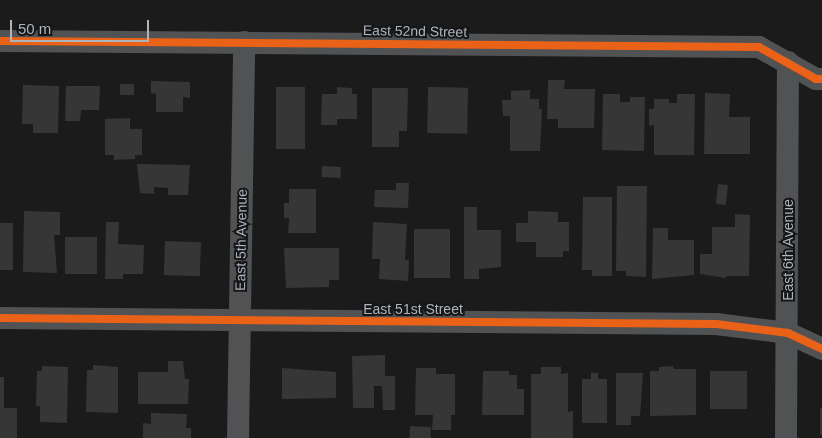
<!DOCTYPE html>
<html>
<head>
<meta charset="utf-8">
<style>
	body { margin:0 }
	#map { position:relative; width:822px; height:438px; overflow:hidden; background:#1b1b1b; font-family:Helvetica,sans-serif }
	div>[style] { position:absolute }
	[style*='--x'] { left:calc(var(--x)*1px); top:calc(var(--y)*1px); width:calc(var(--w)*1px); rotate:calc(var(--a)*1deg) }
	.building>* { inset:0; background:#363636; transform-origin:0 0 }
	.minor>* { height:22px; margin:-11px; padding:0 11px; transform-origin:11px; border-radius:11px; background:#505254 }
	.cycleway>* { height:8px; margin:-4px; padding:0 4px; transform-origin:4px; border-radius:4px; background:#ea6118 }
	span { translate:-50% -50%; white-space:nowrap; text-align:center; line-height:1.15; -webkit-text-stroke:4px #151618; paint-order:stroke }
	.street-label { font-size:14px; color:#aeb4bb }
	.scale { position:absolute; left:10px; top:20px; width:139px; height:22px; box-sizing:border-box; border:2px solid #aeb4bb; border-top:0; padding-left:6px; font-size:15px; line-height:18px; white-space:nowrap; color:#aeb4bb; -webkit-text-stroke:4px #151618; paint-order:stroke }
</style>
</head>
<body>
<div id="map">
	<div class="building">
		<i style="clip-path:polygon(548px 80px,565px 80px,564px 89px,595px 89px,594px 128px,558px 128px,558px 119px,547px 119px)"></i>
		<i style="clip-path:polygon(151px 81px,190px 82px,190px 98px,183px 97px,183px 112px,156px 112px,156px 94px,151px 93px)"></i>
		<i style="left:120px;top:84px;width:14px;height:11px"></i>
		<i style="clip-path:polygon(23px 85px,59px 86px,58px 133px,33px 133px,33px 124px,22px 124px)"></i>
		<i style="clip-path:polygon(66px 86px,100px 86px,99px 110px,81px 110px,80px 121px,65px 121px)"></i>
		<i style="left:276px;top:87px;width:29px;height:62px"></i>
		<i style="clip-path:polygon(337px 87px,352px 88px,352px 94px,357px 94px,357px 119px,337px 119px,337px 125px,321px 125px,322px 94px,337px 94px)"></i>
		<i style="left:428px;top:87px;width:40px;height:46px;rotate:1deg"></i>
		<i style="clip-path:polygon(372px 88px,408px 88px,407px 131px,399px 131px,399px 147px,372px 147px)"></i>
		<i style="clip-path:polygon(530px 90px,530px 99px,539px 99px,539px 109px,542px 109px,540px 151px,510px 151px,510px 116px,503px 116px,502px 100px,511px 100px,511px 91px)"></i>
		<i style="clip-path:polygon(705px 93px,730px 94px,729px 117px,750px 117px,750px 154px,704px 154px)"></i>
		<i style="clip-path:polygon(603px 94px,620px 94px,620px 102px,630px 102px,630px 97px,645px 97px,644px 151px,602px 150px)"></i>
		<i style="clip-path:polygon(677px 94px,695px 94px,694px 155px,654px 155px,654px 125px,649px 126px,649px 109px,654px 109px,654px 99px,669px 99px,669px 103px,677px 103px)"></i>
		<i style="clip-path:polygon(130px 118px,130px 129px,142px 129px,142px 155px,135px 155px,135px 159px,114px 160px,114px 155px,105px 155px,105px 119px)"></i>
		<i style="clip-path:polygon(137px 164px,190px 165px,188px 195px,168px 195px,168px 188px,154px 187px,154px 194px,140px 193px)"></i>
		<i style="left:322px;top:166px;width:19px;height:11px;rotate:3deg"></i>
		<i style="clip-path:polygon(396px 183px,409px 183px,408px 208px,374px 207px,375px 190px,396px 190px)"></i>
		<i style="left:718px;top:184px;width:10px;height:20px;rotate:6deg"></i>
		<i style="clip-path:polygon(617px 186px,647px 186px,646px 277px,626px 276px,626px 271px,616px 271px)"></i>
		<i style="clip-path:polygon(289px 189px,316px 189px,316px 233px,288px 233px,289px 218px,284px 218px,284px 203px,289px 203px)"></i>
		<i style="clip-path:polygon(583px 197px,612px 197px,612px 276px,592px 276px,592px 270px,582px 270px)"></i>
		<i style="clip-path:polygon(464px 207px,477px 207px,477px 230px,501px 230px,501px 267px,479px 269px,479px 279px,464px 279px)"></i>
		<i style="clip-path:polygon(24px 211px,60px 212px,60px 235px,54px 235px,57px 273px,23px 272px)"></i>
		<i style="clip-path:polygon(528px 211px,558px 212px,558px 222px,569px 222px,569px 251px,563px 251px,563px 257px,536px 257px,536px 242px,516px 242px,516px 223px,528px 223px)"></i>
		<i style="clip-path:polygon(735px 214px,750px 215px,749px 276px,726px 276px,726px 278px,700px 274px,700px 254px,712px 254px,712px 227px,735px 227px)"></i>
		<i style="clip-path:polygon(106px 222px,119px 222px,118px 244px,144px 245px,143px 274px,123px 274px,123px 279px,105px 279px)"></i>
		<i style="clip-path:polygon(373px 222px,407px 224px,405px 260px,409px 260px,408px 281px,379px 279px,380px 259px,372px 259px)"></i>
		<i style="left:0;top:223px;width:13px;height:47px"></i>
		<i style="clip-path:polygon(653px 228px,668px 228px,668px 240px,694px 240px,694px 275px,652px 279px)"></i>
		<i style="left:414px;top:229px;width:36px;height:49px"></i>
		<i style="left:65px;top:237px;width:32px;height:37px"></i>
		<i style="left:165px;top:241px;width:36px;height:34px;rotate:2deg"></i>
		<i style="clip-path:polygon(284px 248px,339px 248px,339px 280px,329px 280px,329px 287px,286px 288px)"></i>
		<i style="clip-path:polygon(385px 355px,385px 376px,395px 376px,395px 410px,383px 410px,382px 386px,374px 386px,374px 408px,353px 408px,352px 356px)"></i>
		<i style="clip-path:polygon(168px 361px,183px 361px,185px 379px,189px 379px,188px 404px,138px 404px,138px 372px,168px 372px)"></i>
		<i style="clip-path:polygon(93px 365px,118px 367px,118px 413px,86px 412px,87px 370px,93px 370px)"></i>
		<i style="clip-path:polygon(42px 366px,68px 367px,67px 423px,40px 422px,40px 406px,36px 406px,37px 371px,42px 371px)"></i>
		<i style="clip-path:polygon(673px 366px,674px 369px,696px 369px,696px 415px,650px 416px,650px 371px,659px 371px,659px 367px)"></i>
		<i style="clip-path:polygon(541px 367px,561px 367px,561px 374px,568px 373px,568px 412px,573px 411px,573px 438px,531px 438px,531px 374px,541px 374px)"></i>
		<i style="clip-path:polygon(282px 368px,336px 372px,336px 398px,282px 399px)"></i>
		<i style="clip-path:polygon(416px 368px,436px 368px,436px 374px,455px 374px,455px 415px,451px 415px,451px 430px,432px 430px,433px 415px,415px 415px)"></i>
		<i style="clip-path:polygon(483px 371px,509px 371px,509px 375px,517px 375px,517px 389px,524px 389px,524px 415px,482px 415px)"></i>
		<i style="left:710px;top:371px;width:37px;height:38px"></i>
		<i style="clip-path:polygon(591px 373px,598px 373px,598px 379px,607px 379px,607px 423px,582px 423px,582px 379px,591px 379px)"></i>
		<i style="clip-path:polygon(616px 373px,643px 373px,640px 416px,631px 416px,631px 425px,616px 425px)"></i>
		<i style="clip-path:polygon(0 377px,4px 377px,4px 408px,17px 408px,17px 438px,0 438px)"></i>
		<i style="left:820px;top:408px;width:2px;height:27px"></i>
		<i style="clip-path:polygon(151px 413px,187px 414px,186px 428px,191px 428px,191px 438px,143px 438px,143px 423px,151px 424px)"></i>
		<i style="left:410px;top:426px;width:21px;height:12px;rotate:3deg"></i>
	</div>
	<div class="minor">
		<i style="--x:0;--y:41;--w:759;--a:0.45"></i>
		<i style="--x:759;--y:47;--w:65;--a:29.3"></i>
		<i style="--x:816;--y:79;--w:6;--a:0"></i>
		<i style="--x:0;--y:318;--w:716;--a:0.48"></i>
		<i style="--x:716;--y:324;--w:73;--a:7.1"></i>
		<i style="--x:788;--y:333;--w:38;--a:25"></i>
		<i style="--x:238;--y:438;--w:396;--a:-89.1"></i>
		<i style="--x:786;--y:438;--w:376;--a:-89.7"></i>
	</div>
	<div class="cycleway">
		<i style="--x:0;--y:41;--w:759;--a:0.45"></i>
		<i style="--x:759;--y:47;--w:65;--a:29.3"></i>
		<i style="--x:816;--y:79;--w:6;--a:0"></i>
		<i style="--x:0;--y:318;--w:716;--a:0.48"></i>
		<i style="--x:716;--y:324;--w:73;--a:7.1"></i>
		<i style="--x:788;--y:333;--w:38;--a:25"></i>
	</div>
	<div class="street-label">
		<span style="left:415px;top:31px;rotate:1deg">East 52nd Street</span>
		<span style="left:241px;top:240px;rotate:-89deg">East 5th Avenue</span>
		<span style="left:788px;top:250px;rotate:-90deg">East 6th Avenue</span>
		<span style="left:413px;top:309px">East 51st Street</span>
	</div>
	<div class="scale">50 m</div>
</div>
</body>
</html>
